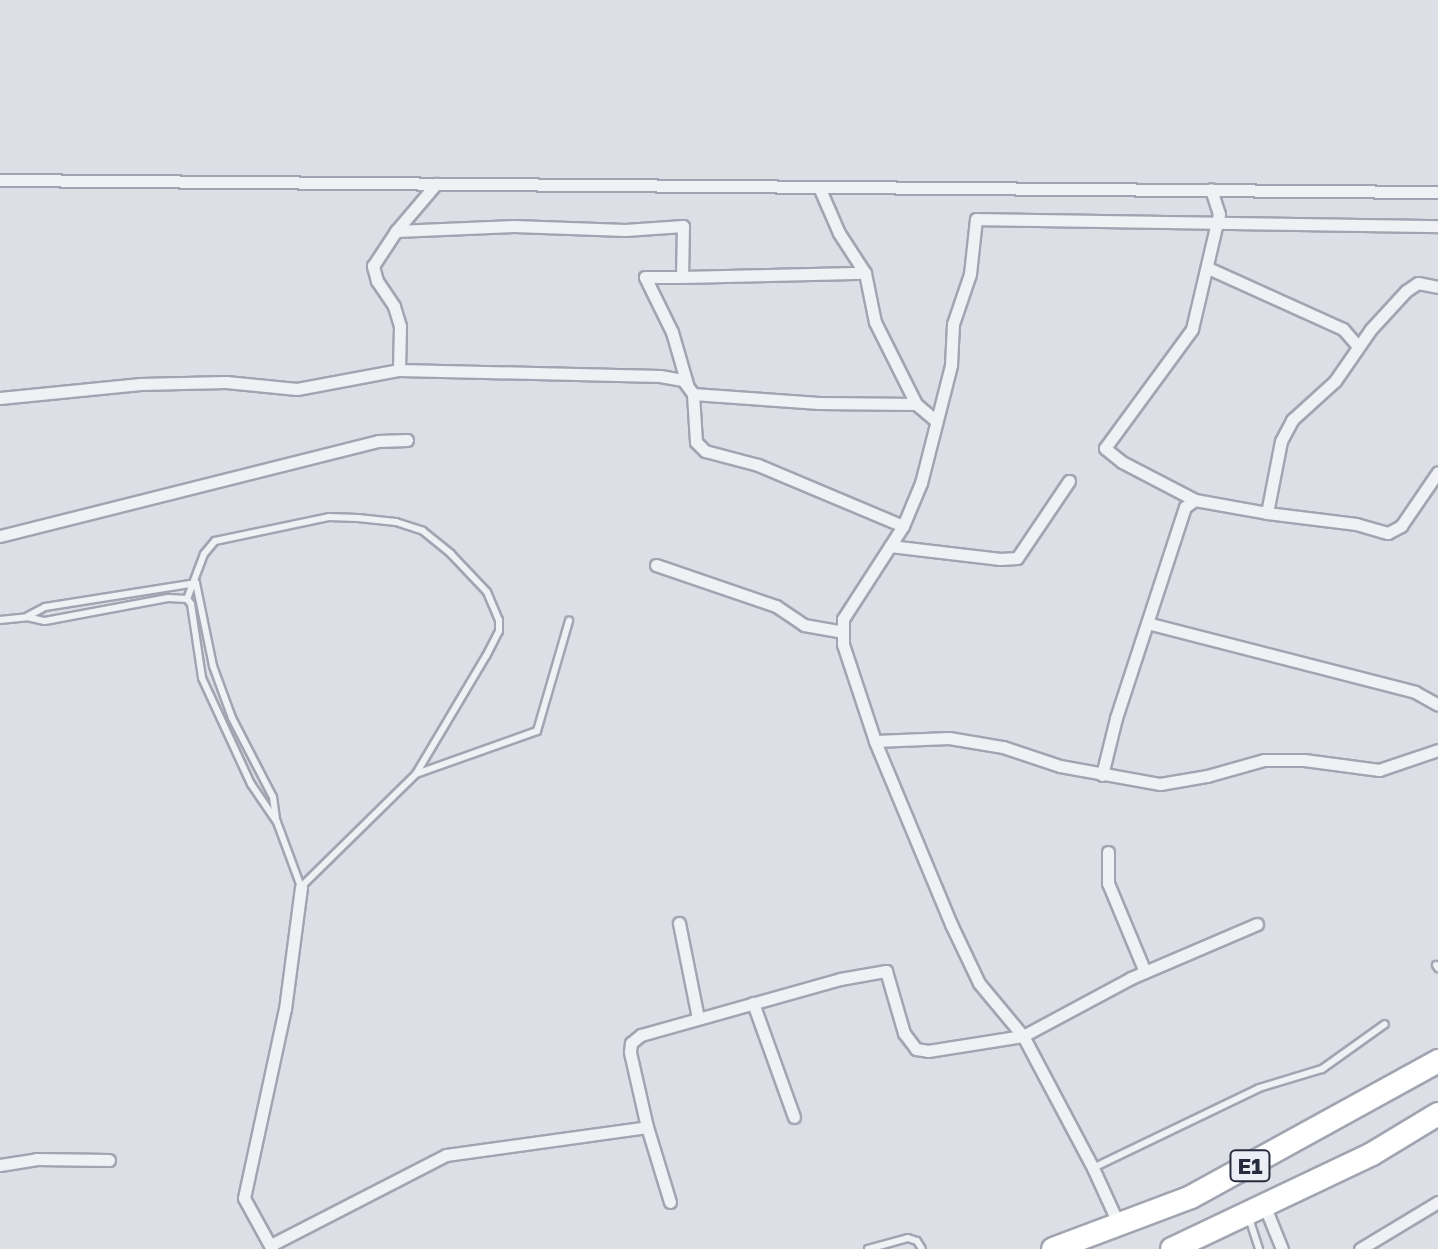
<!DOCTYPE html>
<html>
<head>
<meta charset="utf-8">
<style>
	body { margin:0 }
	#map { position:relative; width:1438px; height:1249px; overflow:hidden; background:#dddfe7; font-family:"Golos Text",sans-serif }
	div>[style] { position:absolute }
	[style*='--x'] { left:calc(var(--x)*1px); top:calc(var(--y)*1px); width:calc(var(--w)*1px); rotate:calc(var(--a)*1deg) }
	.roads { filter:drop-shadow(2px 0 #a2a5b1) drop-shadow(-2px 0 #a2a5b1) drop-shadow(0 2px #a2a5b1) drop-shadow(0 -2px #a2a5b1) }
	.lane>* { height:6px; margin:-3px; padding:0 3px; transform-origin:3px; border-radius:3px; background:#eff1f5 }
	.street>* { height:11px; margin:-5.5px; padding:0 5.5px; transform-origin:5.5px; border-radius:5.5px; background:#eff1f5 }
	.highway>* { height:22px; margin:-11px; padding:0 11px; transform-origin:11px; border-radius:11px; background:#fff }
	span { translate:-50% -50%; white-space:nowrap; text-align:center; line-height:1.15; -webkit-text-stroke:6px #eceef5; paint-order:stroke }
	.shield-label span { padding:2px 6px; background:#eceef5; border:2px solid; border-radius:6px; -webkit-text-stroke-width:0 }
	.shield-label { font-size:22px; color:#262b3e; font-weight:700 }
</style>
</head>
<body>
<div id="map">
	<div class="roads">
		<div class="lane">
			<i style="--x:196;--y:583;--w:85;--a:78.4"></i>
			<i style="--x:213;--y:666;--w:55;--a:69.9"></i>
			<i style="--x:232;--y:718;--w:89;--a:62.6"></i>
			<i style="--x:273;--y:797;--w:21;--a:82"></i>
			<i style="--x:187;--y:599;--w:48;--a:-69.3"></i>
			<i style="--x:204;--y:554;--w:17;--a:-50"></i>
			<i style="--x:215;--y:541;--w:116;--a:-11.9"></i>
			<i style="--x:329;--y:517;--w:29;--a:2"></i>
			<i style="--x:358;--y:518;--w:38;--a:6"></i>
			<i style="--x:396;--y:522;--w:28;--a:18"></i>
			<i style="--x:423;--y:531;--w:36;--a:39"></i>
			<i style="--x:451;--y:554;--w:52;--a:46.5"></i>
			<i style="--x:487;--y:592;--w:30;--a:67"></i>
			<i style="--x:499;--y:620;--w:11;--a:90"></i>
			<i style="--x:499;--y:631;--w:28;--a:117"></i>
			<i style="--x:486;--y:656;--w:137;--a:120.7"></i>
			<i style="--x:416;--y:774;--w:161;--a:135.5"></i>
			<i style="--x:28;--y:616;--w:19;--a:-28"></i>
			<i style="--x:45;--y:607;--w:153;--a:-9"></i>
			<i style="--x:0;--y:620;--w:27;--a:-6"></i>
			<i style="--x:27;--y:617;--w:18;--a:13"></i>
			<i style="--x:45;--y:621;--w:125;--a:-10.6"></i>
			<i style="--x:168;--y:598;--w:19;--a:3"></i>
			<i style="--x:187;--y:599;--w:6;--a:51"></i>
			<i style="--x:191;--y:604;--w:75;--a:81.5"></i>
			<i style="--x:202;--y:678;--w:117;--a:65.2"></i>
			<i style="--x:251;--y:784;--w:46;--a:55.6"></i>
			<i style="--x:277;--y:822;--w:69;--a:69.7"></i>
			<i style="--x:416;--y:774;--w:128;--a:-19.6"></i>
			<i style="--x:537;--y:731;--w:115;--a:-73.8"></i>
			<i style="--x:1436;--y:965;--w:4;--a:56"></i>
			<i style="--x:1093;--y:1168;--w:184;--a:-25.7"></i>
			<i style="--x:1259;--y:1088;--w:66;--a:-16.8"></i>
			<i style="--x:1322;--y:1069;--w:77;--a:-35.5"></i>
			<i style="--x:1249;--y:1218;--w:33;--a:72"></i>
			<i style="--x:868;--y:1249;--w:41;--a:-15.4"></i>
			<i style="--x:908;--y:1238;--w:9;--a:18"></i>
			<i style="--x:917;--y:1241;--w:9;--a:58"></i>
		</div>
		<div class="street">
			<i style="--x:0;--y:180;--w:1438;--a:0.48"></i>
			<i style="--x:819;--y:187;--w:50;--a:66.5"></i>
			<i style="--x:839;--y:233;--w:48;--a:57"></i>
			<i style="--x:865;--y:273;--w:50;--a:78.5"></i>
			<i style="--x:875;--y:322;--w:92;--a:63.4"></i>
			<i style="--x:916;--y:404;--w:26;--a:40"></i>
			<i style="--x:396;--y:231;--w:118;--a:-2.4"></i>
			<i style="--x:514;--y:226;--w:111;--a:2.1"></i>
			<i style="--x:625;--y:230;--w:58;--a:-3.9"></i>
			<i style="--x:683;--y:226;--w:51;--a:91.1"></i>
			<i style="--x:682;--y:277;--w:183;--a:-1.3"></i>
			<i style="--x:1208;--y:268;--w:148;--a:24.3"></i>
			<i style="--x:1343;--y:329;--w:23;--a:49"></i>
			<i style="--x:682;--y:277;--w:37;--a:180"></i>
			<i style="--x:645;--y:277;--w:61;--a:63.9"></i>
			<i style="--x:672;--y:332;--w:54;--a:73.9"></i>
			<i style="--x:399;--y:370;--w:44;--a:-88.7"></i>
			<i style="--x:400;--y:326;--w:21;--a:-107"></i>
			<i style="--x:394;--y:306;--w:30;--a:-124"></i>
			<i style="--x:377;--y:281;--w:16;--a:-105"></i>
			<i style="--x:373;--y:266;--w:42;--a:-56.7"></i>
			<i style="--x:396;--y:231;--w:62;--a:-49.6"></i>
			<i style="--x:693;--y:394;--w:48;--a:86.4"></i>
			<i style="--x:696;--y:442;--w:13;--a:45"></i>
			<i style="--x:705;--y:451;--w:55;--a:14.8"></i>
			<i style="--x:758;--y:465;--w:157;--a:22.8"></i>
			<i style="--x:0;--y:398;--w:141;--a:-5.7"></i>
			<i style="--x:140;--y:384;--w:86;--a:-1.3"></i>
			<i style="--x:226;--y:382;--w:71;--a:5.6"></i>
			<i style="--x:297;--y:389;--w:104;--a:-10.6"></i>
			<i style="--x:399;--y:370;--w:261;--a:1.3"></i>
			<i style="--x:660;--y:376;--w:23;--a:10"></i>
			<i style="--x:683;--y:380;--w:17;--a:54"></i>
			<i style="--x:693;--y:394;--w:126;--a:4.1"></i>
			<i style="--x:819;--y:403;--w:97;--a:0.6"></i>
			<i style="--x:1195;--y:500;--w:82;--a:-152.5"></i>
			<i style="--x:1122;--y:462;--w:22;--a:-141"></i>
			<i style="--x:1105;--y:448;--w:147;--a:-53.8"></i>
			<i style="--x:1192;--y:329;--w:118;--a:-76.8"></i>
			<i style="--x:1219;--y:214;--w:26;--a:-108"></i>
			<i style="--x:1267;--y:513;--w:73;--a:-79"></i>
			<i style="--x:1281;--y:441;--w:24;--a:-62"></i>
			<i style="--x:1292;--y:420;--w:58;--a:-42.2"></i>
			<i style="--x:1335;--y:381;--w:63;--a:-55.3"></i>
			<i style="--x:1371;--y:329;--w:52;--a:-47.4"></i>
			<i style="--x:1406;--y:291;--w:14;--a:-34"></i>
			<i style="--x:1418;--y:283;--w:20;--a:11"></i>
			<i style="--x:0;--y:536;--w:390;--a:-14.1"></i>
			<i style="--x:378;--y:441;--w:29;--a:-2"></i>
			<i style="--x:890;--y:546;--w:111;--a:6.7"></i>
			<i style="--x:1000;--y:559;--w:17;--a:-3"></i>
			<i style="--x:1017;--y:558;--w:93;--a:-56"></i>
			<i style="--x:656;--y:565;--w:127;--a:18.9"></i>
			<i style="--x:776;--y:606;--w:34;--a:34"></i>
			<i style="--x:804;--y:625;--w:39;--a:10"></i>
			<i style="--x:1147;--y:623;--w:277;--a:14.4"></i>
			<i style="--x:1415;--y:692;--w:26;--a:29"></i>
			<i style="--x:875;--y:741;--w:74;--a:-2.3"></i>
			<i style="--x:949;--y:738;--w:55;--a:9.5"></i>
			<i style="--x:1003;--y:747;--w:60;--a:18.4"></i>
			<i style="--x:1060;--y:766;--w:102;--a:10.2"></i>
			<i style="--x:1160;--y:784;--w:48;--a:-9.7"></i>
			<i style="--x:1207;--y:776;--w:59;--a:-15.7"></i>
			<i style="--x:1264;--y:760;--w:40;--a:0"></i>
			<i style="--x:1304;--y:760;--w:76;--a:7.6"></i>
			<i style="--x:1379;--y:770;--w:62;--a:-18.7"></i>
			<i style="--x:1102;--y:775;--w:59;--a:-76.2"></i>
			<i style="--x:1116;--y:718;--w:222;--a:-71.9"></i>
			<i style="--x:1185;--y:507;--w:12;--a:-35"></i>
			<i style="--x:1195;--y:500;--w:73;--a:10.2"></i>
			<i style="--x:1267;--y:513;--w:90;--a:7"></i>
			<i style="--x:1356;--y:524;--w:33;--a:16"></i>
			<i style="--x:1388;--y:533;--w:15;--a:-28"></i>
			<i style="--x:1401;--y:526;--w:65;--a:-55.6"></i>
			<i style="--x:1108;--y:852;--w:31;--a:90"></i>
			<i style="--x:1108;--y:883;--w:96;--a:67.4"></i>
			<i style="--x:679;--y:923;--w:97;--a:78.7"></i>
			<i style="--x:753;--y:1003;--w:121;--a:70.2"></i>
			<i style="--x:0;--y:1165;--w:36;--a:-9"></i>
			<i style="--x:36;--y:1159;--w:73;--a:0.8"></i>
			<i style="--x:670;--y:1202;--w:78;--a:-107"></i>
			<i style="--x:647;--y:1127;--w:77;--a:-102.8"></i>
			<i style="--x:630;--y:1052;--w:9;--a:-84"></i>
			<i style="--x:631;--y:1043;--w:13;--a:-39"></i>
			<i style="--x:641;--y:1035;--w:207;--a:-15.7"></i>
			<i style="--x:840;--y:979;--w:47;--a:-9.9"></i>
			<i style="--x:886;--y:971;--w:65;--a:73.8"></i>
			<i style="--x:904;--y:1033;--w:20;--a:53"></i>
			<i style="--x:916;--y:1049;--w:12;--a:9"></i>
			<i style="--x:928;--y:1051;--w:96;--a:-9"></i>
			<i style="--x:1023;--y:1036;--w:123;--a:-28.2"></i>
			<i style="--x:1131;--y:978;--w:137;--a:-23.2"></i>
			<i style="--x:1265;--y:1207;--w:45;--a:68"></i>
			<i style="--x:1119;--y:1225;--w:63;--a:-114.5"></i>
			<i style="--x:1093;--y:1168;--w:149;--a:-117.9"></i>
			<i style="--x:1023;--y:1036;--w:69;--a:-129.7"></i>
			<i style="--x:979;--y:983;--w:65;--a:-115.4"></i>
			<i style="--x:951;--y:924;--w:198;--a:-112.6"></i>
			<i style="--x:875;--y:741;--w:102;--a:-108.3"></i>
			<i style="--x:843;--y:644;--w:25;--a:-90"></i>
			<i style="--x:843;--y:619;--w:111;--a:-57.2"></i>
			<i style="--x:903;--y:526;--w:47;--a:-67.3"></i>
			<i style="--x:921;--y:483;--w:122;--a:-75.7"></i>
			<i style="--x:951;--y:365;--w:41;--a:-87.2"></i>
			<i style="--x:953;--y:324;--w:53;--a:-71.2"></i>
			<i style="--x:970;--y:274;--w:55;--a:-83.8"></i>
			<i style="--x:976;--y:219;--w:462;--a:0.9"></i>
			<i style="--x:271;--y:1245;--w:197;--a:-27.2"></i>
			<i style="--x:446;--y:1155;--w:203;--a:-7.9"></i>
			<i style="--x:272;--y:1249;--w:58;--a:-118.8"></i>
			<i style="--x:244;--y:1198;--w:193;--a:-77.8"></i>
			<i style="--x:285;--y:1009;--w:123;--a:-82.5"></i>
			<i style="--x:1360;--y:1249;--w:91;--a:-31.1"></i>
		</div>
		<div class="highway">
			<i style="--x:1053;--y:1249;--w:147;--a:-20.6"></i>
			<i style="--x:1191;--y:1197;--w:282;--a:-28.8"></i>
			<i style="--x:1172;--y:1249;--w:221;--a:-25.4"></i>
			<i style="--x:1372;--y:1154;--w:77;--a:-31.2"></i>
		</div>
	</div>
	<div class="shield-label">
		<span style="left:1250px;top:1166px">E1</span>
	</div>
</div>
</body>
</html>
